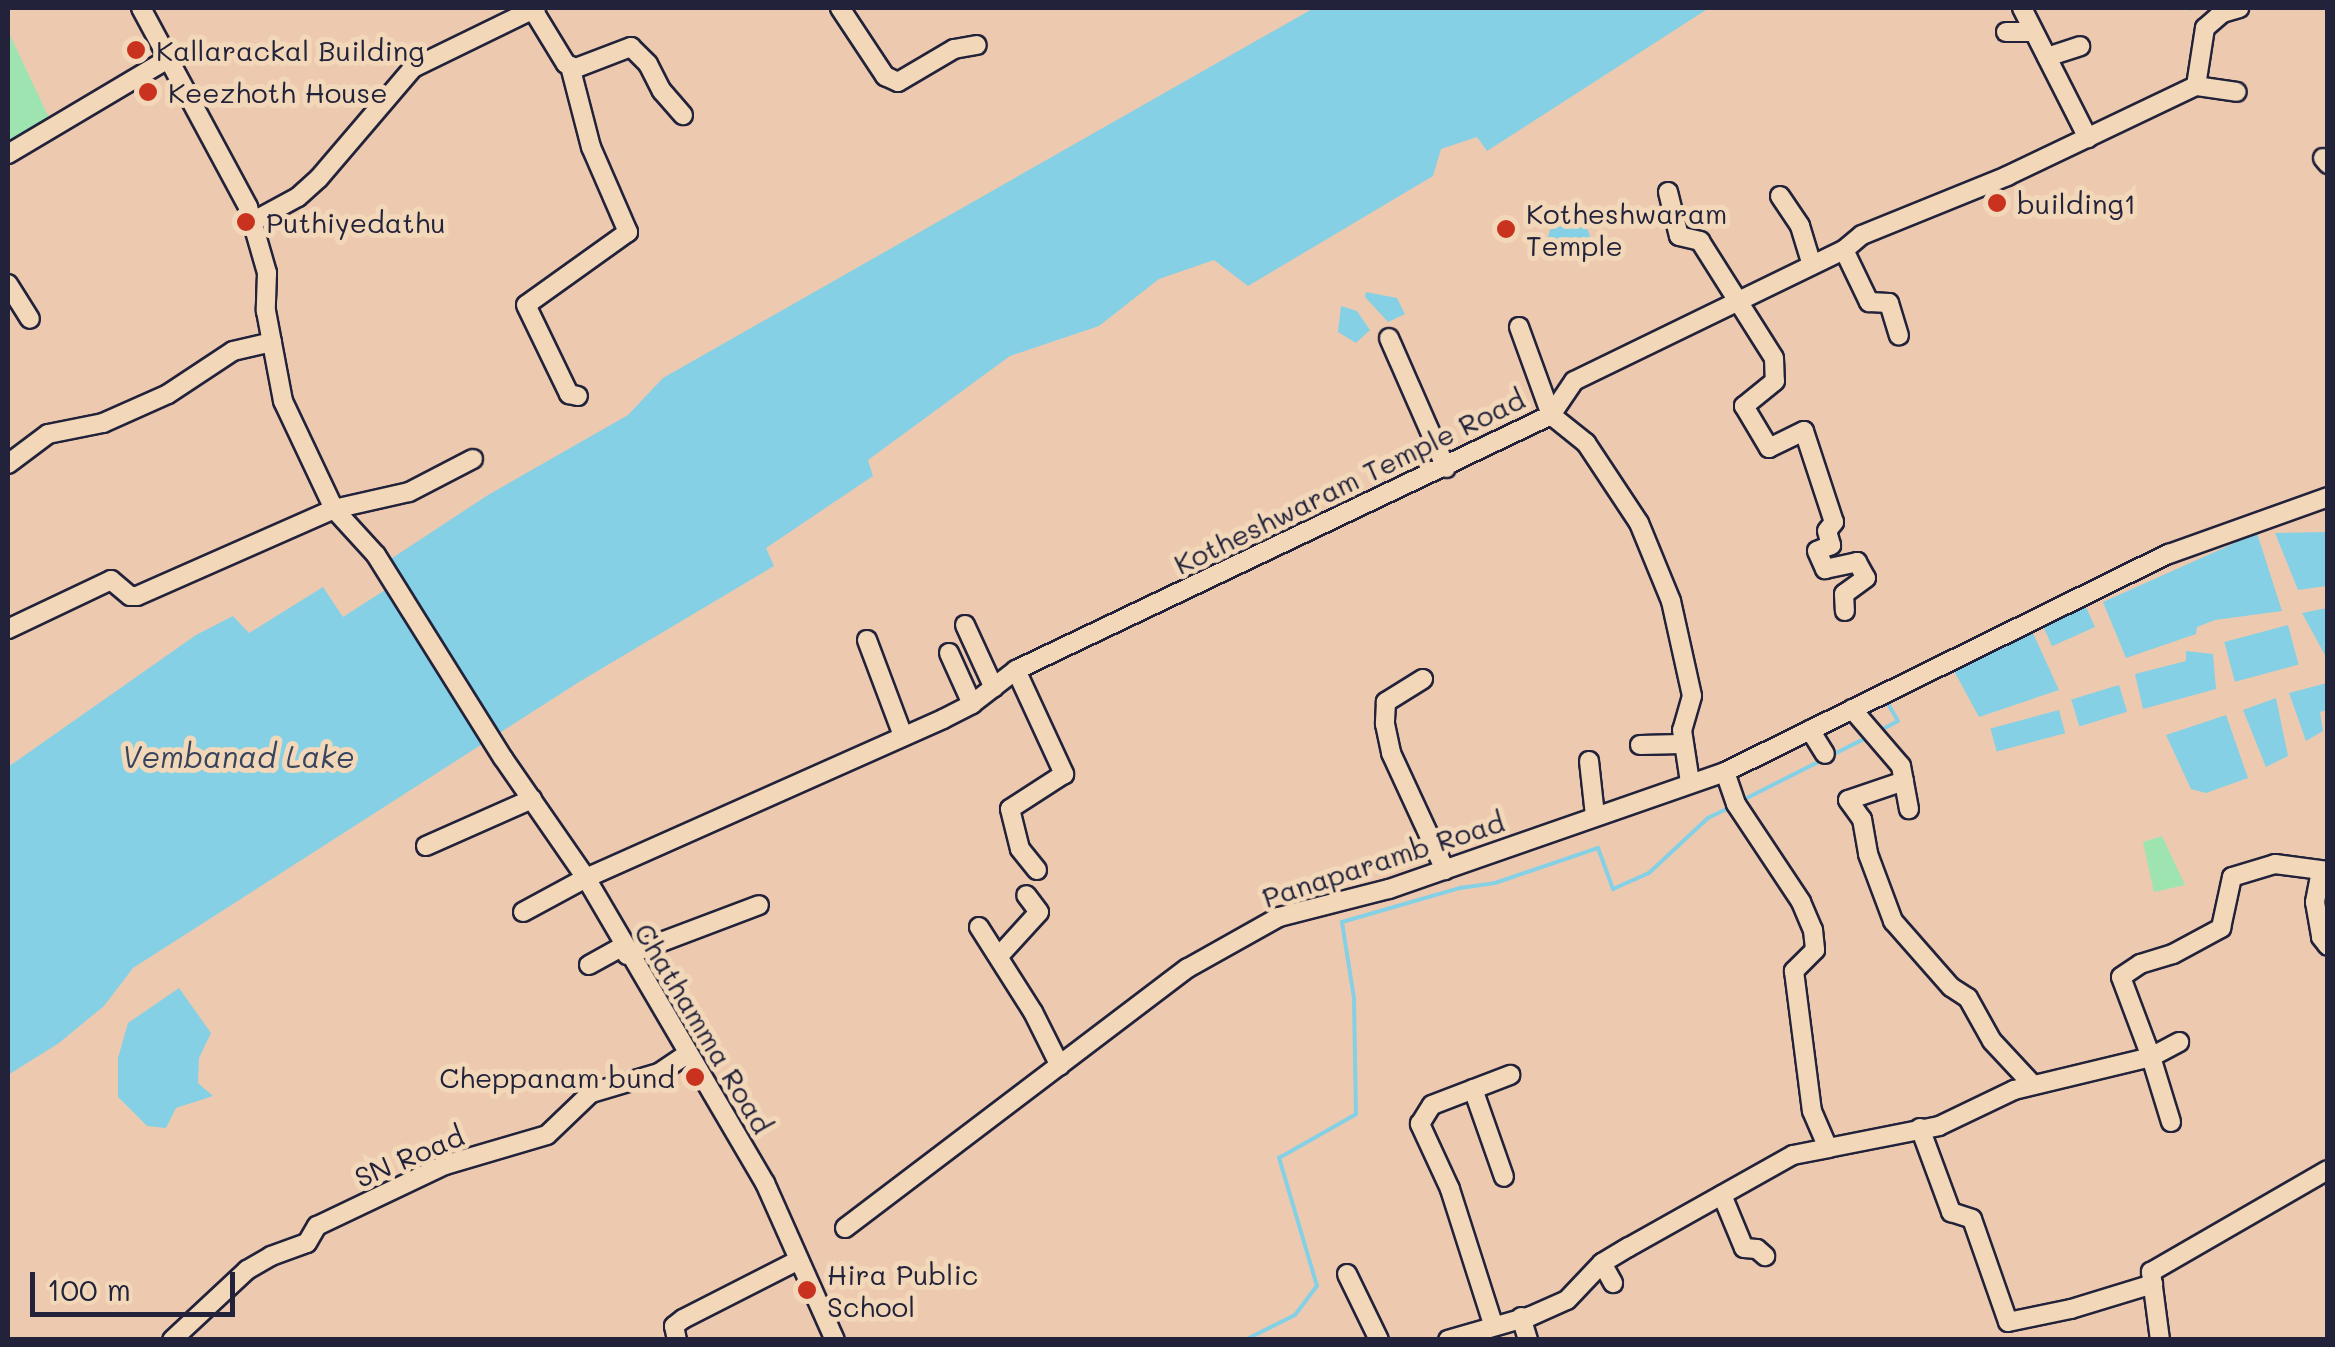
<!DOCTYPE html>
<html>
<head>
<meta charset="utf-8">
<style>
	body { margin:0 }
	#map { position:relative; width:2335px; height:1347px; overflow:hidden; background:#edcaaf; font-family:Mali,sans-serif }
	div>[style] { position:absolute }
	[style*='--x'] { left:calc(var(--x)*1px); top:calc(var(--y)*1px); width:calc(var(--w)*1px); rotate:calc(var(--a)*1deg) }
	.green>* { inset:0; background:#9de4b1 }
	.water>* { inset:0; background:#85d0e5; transform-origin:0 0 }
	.round { border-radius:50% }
	.stream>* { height:4px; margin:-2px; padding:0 2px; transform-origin:2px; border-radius:2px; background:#85d0e5 }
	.roads { filter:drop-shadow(2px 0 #22223b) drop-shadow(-2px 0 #22223b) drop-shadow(0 2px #22223b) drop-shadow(0 -2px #22223b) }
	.minor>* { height:18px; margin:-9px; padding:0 9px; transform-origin:9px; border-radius:9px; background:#f2d8b9 }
	.dots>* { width:28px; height:28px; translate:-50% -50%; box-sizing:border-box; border:5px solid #f2d8b9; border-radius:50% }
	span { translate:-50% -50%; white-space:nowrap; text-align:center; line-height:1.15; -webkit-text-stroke:10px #f2d8b9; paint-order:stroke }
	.poi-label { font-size:28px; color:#22223b }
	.left { translate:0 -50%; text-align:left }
	.right { translate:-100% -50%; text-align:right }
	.street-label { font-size:28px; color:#22223b }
	.water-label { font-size:30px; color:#36455d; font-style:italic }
	.frame { position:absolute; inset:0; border:10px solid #22223b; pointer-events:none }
	.scale { position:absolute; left:30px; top:1272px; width:205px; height:45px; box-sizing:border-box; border:5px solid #22223b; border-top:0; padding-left:12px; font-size:30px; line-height:35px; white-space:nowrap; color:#22223b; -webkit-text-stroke:8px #f2d8b9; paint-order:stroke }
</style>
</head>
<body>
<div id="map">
	<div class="green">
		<i style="clip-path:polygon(8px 31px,50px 120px,8px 141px)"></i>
		<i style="clip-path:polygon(2162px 836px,2185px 885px,2154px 892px,2143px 842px)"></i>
	</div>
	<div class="water">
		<i style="clip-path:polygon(1314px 8px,1709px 8px,1487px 151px,1477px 137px,1441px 149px,1433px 176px,1248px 286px,1214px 260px,1159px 279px,1099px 326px,1010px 356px,868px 460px,873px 476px,766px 548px,774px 566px,579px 682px,133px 968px,104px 1006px,59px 1043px,8px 1075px,8px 767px,196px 635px,233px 616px,249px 633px,323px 587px,343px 617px,385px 590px,374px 570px,488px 495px,628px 415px,663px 378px)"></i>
		<i class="round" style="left:1548px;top:218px;width:42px;height:42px"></i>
		<i style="clip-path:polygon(1366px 292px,1397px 298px,1405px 314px,1388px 322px,1365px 297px)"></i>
		<i style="clip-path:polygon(1341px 306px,1357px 311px,1370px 330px,1356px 343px,1338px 332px)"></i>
		<i style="clip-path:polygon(2327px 532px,2327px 586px,2298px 590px,2275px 533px)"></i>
		<i style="clip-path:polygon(2257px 533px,2282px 611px,2215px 620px,2197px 627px,2196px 634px,2126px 658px,2103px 602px)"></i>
		<i style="left:2086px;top:607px;width:22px;height:47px;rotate:66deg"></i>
		<i style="clip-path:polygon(2327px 608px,2328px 656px,2326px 657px,2302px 613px)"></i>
		<i style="left:2288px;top:625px;width:41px;height:66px;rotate:75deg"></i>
		<i style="clip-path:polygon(2032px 631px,2059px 690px,1979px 717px,1954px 671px)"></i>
		<i style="clip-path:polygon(2186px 651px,2213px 654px,2216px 689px,2143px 709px,2135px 674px,2186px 661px)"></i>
		<i style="clip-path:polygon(2327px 683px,2327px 710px,2320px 712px,2323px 731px,2306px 741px,2289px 693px)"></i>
		<i style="left:2119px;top:685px;width:28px;height:50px;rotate:73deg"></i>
		<i style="clip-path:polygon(2276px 698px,2288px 756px,2266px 767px,2243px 710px)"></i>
		<i style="left:2059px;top:710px;width:24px;height:71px;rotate:75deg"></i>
		<i style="clip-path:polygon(2226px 715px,2248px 778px,2206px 793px,2191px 789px,2166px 735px)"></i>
		<i style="clip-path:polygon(179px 988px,211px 1033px,199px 1058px,198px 1083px,213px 1096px,176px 1108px,166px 1128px,147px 1126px,118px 1097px,118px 1058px,128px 1023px)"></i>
	</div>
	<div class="stream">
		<i style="--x:2190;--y:8;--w:1;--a:45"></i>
		<i style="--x:2150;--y:573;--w:35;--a:-25"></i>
		<i style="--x:1879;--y:731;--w:21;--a:-28"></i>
		<i style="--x:1898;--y:721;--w:24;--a:-120"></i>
		<i style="--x:1830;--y:756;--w:40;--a:-26.6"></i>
		<i style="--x:1741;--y:801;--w:91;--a:-26.8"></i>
		<i style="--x:1245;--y:1340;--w:56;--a:-26.6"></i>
		<i style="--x:1295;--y:1315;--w:36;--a:-53"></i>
		<i style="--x:1317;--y:1286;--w:134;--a:-106.5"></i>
		<i style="--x:1279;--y:1158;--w:89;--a:-29.7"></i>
		<i style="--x:1356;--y:1114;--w:116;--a:-91"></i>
		<i style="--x:1354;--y:998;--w:77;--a:-99"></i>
		<i style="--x:1342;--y:922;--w:123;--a:-16.1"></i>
		<i style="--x:1460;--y:888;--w:35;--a:-8"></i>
		<i style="--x:1495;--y:883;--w:109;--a:-18.8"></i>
		<i style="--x:1598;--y:848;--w:44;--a:69.9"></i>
		<i style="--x:1613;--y:889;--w:39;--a:-24"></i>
		<i style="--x:1649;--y:873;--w:81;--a:-43"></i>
		<i style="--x:1708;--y:818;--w:28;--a:-26"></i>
	</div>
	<div class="roads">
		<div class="minor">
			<i style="--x:141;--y:8;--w:226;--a:61.7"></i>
			<i style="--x:248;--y:207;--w:69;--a:73.9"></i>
			<i style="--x:267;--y:273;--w:38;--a:92"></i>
			<i style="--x:266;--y:311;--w:92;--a:79.3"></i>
			<i style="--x:283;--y:401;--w:119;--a:64.7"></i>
			<i style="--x:334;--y:509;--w:62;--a:47.6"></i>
			<i style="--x:376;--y:555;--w:239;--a:58"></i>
			<i style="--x:503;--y:758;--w:146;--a:55.3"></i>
			<i style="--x:586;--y:878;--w:354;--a:59.6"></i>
			<i style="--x:765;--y:1183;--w:172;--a:66"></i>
			<i style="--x:840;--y:8;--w:82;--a:56.5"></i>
			<i style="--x:885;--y:76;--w:14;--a:25"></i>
			<i style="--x:898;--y:82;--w:65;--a:-30.5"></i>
			<i style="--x:954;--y:49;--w:23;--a:-10"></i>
			<i style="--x:2022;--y:8;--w:146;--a:63.1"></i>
			<i style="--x:533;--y:10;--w:63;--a:58.6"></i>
			<i style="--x:566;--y:64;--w:11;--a:22"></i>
			<i style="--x:576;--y:68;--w:59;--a:-20.9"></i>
			<i style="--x:631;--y:47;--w:24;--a:45"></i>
			<i style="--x:648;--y:64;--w:30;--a:63"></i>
			<i style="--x:662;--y:91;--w:32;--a:49"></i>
			<i style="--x:2006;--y:32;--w:27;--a:0"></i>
			<i style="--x:2047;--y:57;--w:35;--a:-18"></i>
			<i style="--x:570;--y:66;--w:84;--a:75.5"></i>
			<i style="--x:591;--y:147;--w:93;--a:66.5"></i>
			<i style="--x:628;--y:232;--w:125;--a:144.4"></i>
			<i style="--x:526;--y:305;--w:99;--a:64.2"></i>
			<i style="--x:569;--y:394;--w:9;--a:13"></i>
			<i style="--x:2196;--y:86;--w:41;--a:8.3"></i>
			<i style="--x:8;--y:154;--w:184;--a:-30.7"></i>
			<i style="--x:2323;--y:158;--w:8;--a:50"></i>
			<i style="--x:1668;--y:192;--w:45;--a:76"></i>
			<i style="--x:1679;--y:236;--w:22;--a:13"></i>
			<i style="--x:1700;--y:241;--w:138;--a:57.7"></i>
			<i style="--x:1774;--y:358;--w:23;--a:88"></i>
			<i style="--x:1775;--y:381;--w:40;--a:141"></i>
			<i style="--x:1744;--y:406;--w:49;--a:59.2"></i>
			<i style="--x:1769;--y:448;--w:39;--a:-26"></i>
			<i style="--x:1804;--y:431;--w:96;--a:71.8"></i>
			<i style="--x:1834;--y:522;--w:11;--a:128"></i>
			<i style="--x:1827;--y:531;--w:15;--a:74"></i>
			<i style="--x:1831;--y:545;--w:15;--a:157"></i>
			<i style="--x:1817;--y:551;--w:20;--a:66"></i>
			<i style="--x:1825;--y:569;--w:33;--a:-12"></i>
			<i style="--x:1857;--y:562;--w:18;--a:61"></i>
			<i style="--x:1866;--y:578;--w:27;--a:144"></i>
			<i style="--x:1844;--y:594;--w:17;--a:87"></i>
			<i style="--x:1780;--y:196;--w:36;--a:56"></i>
			<i style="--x:1800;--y:226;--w:39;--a:73"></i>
			<i style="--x:252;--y:222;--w:52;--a:-28.5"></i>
			<i style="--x:298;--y:197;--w:28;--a:-42"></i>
			<i style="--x:319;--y:178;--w:145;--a:-49.5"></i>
			<i style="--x:413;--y:68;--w:137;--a:-26"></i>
			<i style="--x:1844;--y:250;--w:58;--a:64.3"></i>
			<i style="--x:1869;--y:302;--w:20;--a:3"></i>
			<i style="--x:1889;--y:303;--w:34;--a:73"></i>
			<i style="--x:8;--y:284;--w:41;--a:57.8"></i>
			<i style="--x:1519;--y:327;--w:94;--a:70"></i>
			<i style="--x:1551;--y:415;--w:45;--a:38.7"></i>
			<i style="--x:1586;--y:443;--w:96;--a:56.5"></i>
			<i style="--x:1639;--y:523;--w:84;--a:67.7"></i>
			<i style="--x:1671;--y:601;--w:97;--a:77.5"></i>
			<i style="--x:1692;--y:696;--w:35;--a:106"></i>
			<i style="--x:1682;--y:730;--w:53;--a:81.3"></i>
			<i style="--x:1389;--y:338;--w:142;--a:66.3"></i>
			<i style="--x:8;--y:464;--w:50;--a:-36.9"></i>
			<i style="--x:48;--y:434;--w:56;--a:-11.3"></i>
			<i style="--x:103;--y:423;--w:71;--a:-24"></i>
			<i style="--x:168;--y:394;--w:78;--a:-33.5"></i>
			<i style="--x:233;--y:351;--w:40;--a:-13"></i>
			<i style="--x:965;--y:625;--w:69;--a:65.3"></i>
			<i style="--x:8;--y:629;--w:114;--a:-25.4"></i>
			<i style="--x:111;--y:580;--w:25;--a:40"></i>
			<i style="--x:130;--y:596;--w:7;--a:0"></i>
			<i style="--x:137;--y:596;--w:215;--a:-23.8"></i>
			<i style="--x:334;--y:509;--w:77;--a:-12.8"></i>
			<i style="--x:409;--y:492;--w:72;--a:-27.3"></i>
			<i style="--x:867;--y:640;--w:103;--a:69.4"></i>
			<i style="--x:949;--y:653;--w:56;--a:65.7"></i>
			<i style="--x:1016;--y:670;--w:115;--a:65.2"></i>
			<i style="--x:1064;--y:774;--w:64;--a:147.1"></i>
			<i style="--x:1010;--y:809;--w:41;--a:76"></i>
			<i style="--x:1020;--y:849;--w:27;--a:51"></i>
			<i style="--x:1423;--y:679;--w:44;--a:148.1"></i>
			<i style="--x:1386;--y:702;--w:22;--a:93"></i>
			<i style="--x:1385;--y:724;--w:30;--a:78"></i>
			<i style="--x:1391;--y:753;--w:129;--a:65.2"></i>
			<i style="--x:1852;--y:709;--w:75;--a:49.3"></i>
			<i style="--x:1901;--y:766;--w:44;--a:79.5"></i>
			<i style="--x:1810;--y:730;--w:28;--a:58"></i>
			<i style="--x:1640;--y:745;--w:42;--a:-1.4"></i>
			<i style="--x:1589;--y:761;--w:54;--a:83.7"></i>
			<i style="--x:1725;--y:772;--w:34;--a:71"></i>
			<i style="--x:1736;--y:804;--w:118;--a:56.4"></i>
			<i style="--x:1801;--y:902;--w:30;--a:67"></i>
			<i style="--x:1813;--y:930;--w:20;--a:84"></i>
			<i style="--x:1815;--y:950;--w:30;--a:135"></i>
			<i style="--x:1794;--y:971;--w:141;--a:82.7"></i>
			<i style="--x:1812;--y:1111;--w:40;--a:66.6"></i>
			<i style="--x:1828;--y:1148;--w:113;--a:-11.2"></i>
			<i style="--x:1939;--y:1126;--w:83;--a:-25.6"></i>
			<i style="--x:2014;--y:1090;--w:141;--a:-13.5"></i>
			<i style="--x:2151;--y:1057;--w:85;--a:-110.6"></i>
			<i style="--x:2121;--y:977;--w:23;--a:-34"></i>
			<i style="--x:2140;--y:964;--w:34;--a:-17"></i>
			<i style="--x:2173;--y:954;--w:55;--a:-28.4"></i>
			<i style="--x:2221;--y:928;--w:52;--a:-77.8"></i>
			<i style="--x:2232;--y:877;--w:45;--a:-16.8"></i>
			<i style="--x:2275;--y:864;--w:53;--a:7.5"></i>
			<i style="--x:1904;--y:781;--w:59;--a:161.3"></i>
			<i style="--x:1848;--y:800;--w:24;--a:54"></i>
			<i style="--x:1862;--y:819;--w:36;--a:80"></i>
			<i style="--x:1868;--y:854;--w:72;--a:69.5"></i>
			<i style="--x:1893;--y:921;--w:88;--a:48.7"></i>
			<i style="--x:1951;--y:987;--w:20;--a:33"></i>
			<i style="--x:1968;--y:998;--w:49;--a:60.8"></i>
			<i style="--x:1992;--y:1041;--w:60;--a:47"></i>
			<i style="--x:426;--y:846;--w:116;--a:-23.9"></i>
			<i style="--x:2321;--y:871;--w:32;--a:101"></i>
			<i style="--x:2315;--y:902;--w:36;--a:80"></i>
			<i style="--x:2321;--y:937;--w:11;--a:52"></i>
			<i style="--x:523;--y:912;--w:72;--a:-28.4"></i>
			<i style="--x:586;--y:878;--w:391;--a:-24"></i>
			<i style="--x:943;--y:719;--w:33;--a:-27"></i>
			<i style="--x:972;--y:704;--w:56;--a:-37.7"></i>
			<i style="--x:1016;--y:670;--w:593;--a:-25.48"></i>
			<i style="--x:1551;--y:415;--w:41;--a:-55.9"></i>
			<i style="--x:1574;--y:381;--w:300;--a:-25.9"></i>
			<i style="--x:1844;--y:250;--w:23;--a:-40"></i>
			<i style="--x:1862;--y:235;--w:157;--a:-22.1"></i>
			<i style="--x:2007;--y:176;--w:209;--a:-25.5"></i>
			<i style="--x:2196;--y:86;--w:59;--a:-81.2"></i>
			<i style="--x:2205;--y:28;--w:23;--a:-41"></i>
			<i style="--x:2222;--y:13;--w:18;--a:-16"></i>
			<i style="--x:979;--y:927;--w:101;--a:57.6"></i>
			<i style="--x:1033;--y:1012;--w:60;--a:63.4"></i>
			<i style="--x:627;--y:955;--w:141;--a:-20.7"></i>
			<i style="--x:999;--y:956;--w:59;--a:-47.7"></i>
			<i style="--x:1039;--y:912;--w:21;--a:-127"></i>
			<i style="--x:589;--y:965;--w:39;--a:-29"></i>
			<i style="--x:1473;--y:1089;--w:93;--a:70.6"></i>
			<i style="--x:2171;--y:1122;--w:68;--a:-107.1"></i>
			<i style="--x:2151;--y:1057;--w:32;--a:-28"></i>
			<i style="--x:1920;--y:1128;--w:90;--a:69.7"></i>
			<i style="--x:1951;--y:1212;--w:22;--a:18"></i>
			<i style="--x:1972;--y:1219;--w:109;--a:70.7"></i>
			<i style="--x:2008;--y:1322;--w:64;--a:-11.7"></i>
			<i style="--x:2071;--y:1309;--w:86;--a:-17"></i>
			<i style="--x:1722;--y:1195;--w:57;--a:67.5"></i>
			<i style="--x:1744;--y:1248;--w:13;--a:4"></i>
			<i style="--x:1757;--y:1249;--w:11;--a:41"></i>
			<i style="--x:845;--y:1228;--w:430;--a:-37.2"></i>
			<i style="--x:1188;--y:968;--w:104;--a:-29.3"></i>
			<i style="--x:1279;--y:917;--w:114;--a:-14.3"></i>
			<i style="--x:1389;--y:889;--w:356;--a:-19.2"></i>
			<i style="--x:1725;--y:772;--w:495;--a:-26.2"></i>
			<i style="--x:2169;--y:554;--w:169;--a:-19.7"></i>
			<i style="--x:1602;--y:1263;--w:23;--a:61"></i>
			<i style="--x:1347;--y:1274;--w:73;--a:64.1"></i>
			<i style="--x:1521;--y:1317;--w:24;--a:73"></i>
			<i style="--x:1493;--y:1324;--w:142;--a:-107.7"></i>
			<i style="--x:1450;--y:1189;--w:72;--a:-114.8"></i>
			<i style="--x:1420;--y:1124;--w:22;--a:-58"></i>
			<i style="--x:1432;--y:1105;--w:84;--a:-21"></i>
			<i style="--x:172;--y:1340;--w:103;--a:-43"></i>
			<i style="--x:247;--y:1270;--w:28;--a:-30"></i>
			<i style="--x:271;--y:1256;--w:38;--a:-20"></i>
			<i style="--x:307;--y:1243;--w:20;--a:-60"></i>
			<i style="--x:317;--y:1226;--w:142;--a:-25.5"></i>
			<i style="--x:445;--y:1165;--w:106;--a:-16.4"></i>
			<i style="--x:547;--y:1135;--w:61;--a:-43.7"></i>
			<i style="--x:591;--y:1093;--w:71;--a:-16.4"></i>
			<i style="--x:659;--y:1073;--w:34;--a:-34"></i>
			<i style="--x:677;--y:1340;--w:14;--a:-102"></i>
			<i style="--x:674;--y:1326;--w:11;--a:-38"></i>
			<i style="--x:683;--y:1319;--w:130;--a:-27"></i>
			<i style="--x:1448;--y:1340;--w:86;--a:-16.1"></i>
			<i style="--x:1531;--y:1316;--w:39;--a:-24"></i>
			<i style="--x:1567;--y:1300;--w:51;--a:-46.6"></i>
			<i style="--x:1602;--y:1263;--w:31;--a:-31"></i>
			<i style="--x:1629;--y:1247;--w:188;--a:-29.3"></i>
			<i style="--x:1793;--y:1155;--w:36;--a:-11"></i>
			<i style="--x:2160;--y:1340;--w:69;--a:-97.5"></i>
			<i style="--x:2151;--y:1272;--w:204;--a:-30"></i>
		</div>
	</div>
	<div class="dots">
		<i style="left:136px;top:50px;background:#c8321e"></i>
		<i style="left:148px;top:92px;background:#c8321e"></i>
		<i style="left:1997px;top:203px;background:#c8321e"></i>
		<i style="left:246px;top:222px;background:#c8321e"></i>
		<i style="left:1506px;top:229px;background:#c8321e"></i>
		<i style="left:695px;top:1077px;background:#c8321e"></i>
		<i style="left:807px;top:1290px;background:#c8321e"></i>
	</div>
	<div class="poi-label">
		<span class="left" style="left:156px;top:50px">Kallarackal Building</span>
		<span class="left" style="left:168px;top:92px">Keezhoth House</span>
		<span class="left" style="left:2017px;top:203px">building1</span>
		<span class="left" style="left:1526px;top:229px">Kotheshwaram<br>Temple</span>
		<span class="left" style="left:266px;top:222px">Puthiyedathu</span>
		<span class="right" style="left:675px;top:1077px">Cheppanam bund</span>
		<span class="left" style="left:827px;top:1290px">Hira Public<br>School</span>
	</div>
	<div class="street-label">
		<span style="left:1349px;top:481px;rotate:-26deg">Kotheshwaram Temple Road</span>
		<span style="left:1383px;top:859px;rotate:-18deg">Panaparamb Road</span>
		<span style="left:704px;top:1028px;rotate:59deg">Chathamma Road</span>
		<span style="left:409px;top:1156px;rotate:-23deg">SN Road</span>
	</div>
	<div class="water-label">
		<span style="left:238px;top:756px">Vembanad Lake</span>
	</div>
	<div class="frame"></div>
	<div class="scale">100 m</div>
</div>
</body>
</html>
